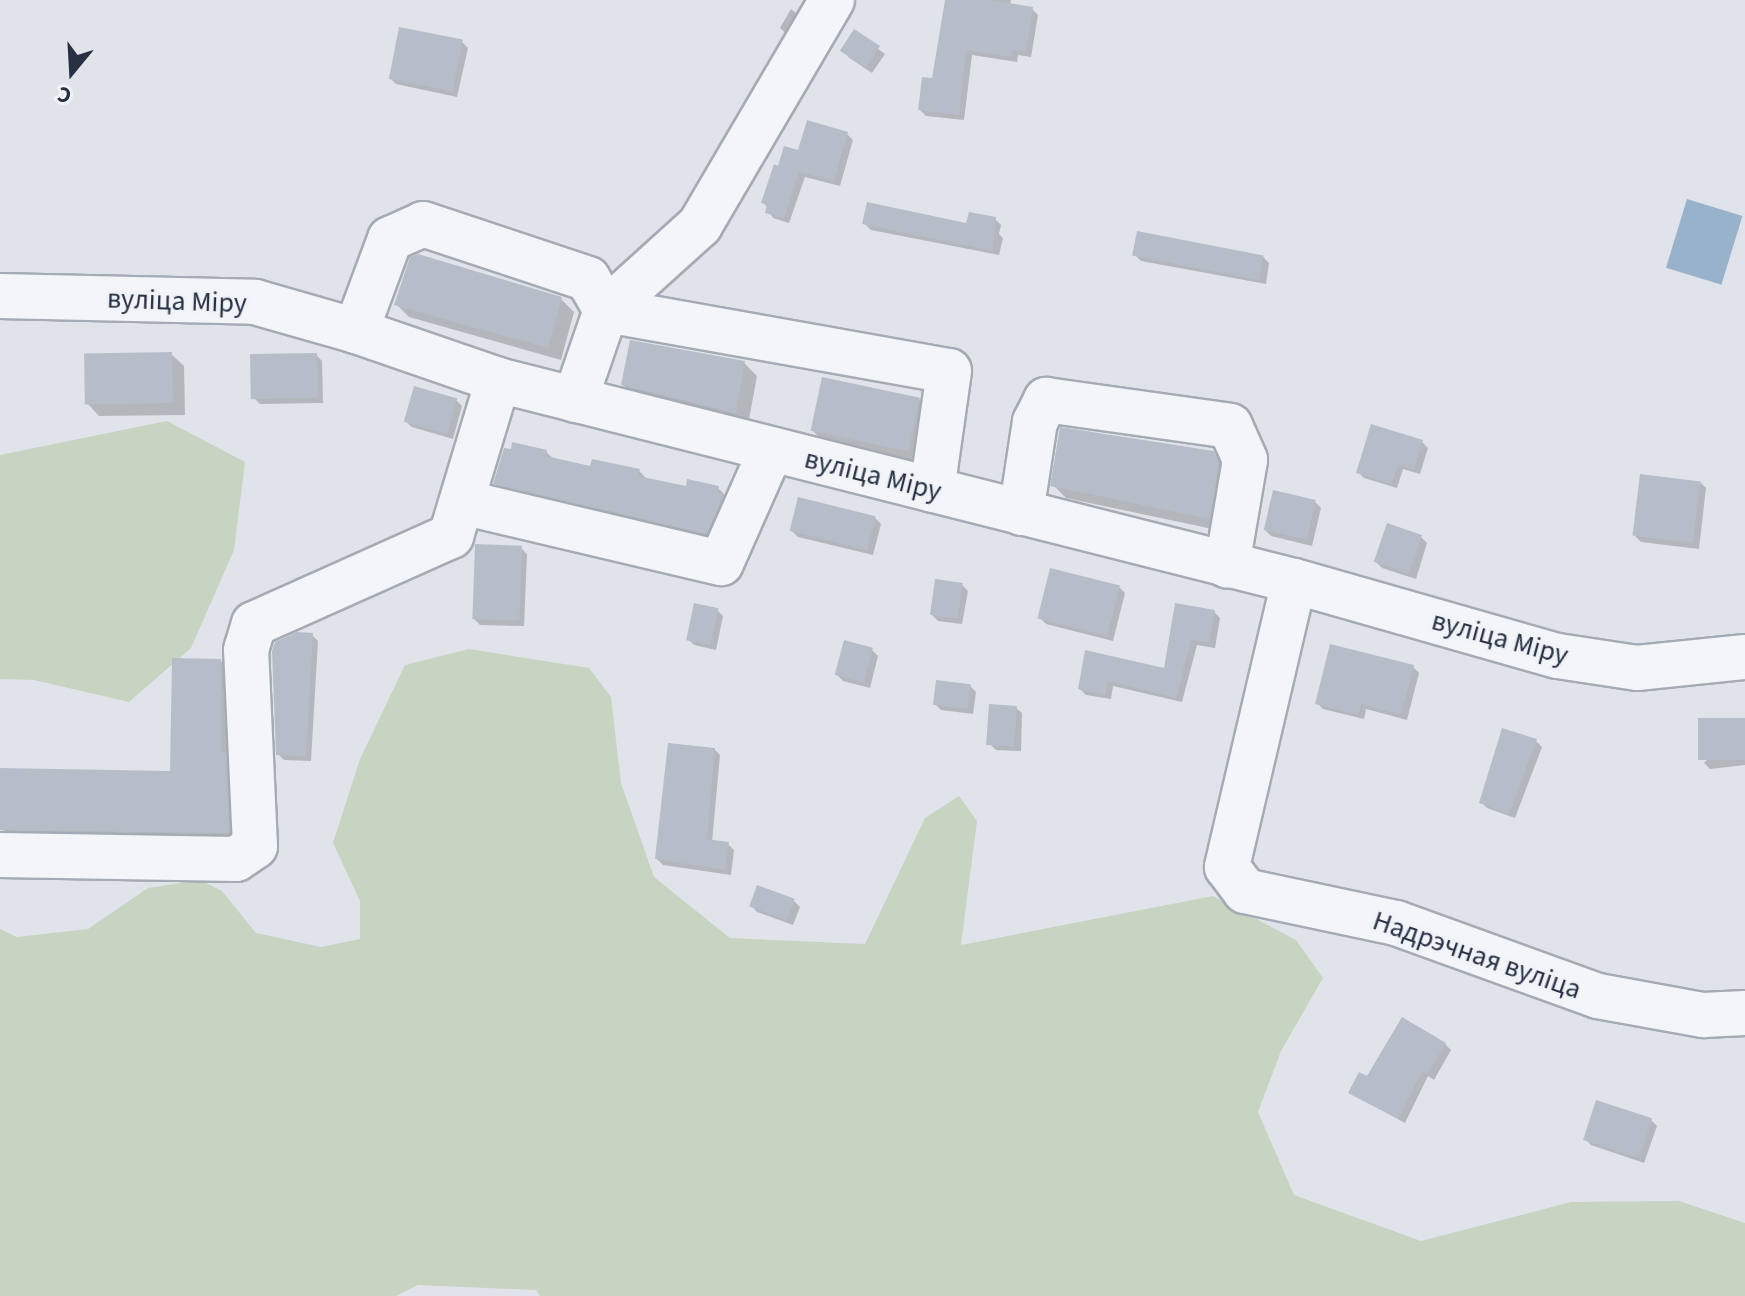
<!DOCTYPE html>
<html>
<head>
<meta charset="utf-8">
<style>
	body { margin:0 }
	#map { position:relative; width:1745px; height:1296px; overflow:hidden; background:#e0e4ea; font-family:"Source Sans 3",sans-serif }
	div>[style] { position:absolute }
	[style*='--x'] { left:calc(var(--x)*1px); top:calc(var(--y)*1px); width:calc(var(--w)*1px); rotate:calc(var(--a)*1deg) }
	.green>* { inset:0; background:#c6d4c1 }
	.water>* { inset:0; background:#99b2cc; transform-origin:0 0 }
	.shadow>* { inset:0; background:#0003 }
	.building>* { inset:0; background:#b7bdc8; transform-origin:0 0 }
	.roads { filter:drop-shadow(2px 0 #a5abb5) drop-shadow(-2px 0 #a5abb5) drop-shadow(0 2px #a5abb5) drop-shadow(0 -2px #a5abb5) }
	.minor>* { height:44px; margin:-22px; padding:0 22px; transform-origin:22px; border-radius:22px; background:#f3f5f8 }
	span { translate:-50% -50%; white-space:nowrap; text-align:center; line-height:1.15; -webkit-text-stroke:6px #f0f3f7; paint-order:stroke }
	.street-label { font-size:28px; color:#283143 }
	.north { position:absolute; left:32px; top:32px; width:80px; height:80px; -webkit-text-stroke:6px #f0f3f7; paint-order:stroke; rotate:198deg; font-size:22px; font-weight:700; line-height:32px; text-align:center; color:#283143 }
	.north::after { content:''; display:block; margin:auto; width:28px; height:36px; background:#283143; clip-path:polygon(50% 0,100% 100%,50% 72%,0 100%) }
</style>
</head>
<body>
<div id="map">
	<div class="green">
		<i style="clip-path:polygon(167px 421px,245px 462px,234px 550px,191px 648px,129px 702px,34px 680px,0 679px,0 455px)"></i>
		<i style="clip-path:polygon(469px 649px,589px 668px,611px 697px,621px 783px,654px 877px,730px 938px,865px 944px,925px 818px,959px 796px,977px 821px,961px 945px,1213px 896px,1296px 940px,1323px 978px,1281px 1051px,1258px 1112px,1294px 1195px,1421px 1241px,1571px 1202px,1679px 1201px,1745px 1223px,1745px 1296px,540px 1296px,536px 1290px,418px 1285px,396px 1296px,0 1296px,0 929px,17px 937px,88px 929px,148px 888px,200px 880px,222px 891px,256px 933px,321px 947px,360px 939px,360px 901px,333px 843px,360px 759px,405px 665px)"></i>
	</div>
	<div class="water">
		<i style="left:1687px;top:199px;width:58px;height:72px;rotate:17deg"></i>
	</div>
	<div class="shadow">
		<i style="clip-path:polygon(947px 0,1011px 0,1010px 5px,1032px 9px,1038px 15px,1031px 57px,1018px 55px,1017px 62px,972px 55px,964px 120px,926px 116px,920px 110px,934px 81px)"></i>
		<i style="clip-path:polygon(791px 9px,802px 18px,790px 37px,780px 28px)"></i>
		<i style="clip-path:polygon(855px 32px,885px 54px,872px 73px,848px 57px)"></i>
		<i style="clip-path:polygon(462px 42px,468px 48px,457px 97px,396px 84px,390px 78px)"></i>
		<i style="clip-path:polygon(847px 134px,853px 140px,840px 186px,805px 177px,789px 223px,773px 218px,764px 202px,779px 169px,799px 152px)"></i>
		<i style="clip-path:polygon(995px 219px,1001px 225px,999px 234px,1003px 238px,999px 255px,871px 230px,865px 224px,968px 226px)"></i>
		<i style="clip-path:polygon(1135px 255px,1263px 257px,1269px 263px,1266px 284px,1141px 261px)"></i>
		<i style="clip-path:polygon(561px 299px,574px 312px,561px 360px,409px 317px,396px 304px)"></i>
		<i style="clip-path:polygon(171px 354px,184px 366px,185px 415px,99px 416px,87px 403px)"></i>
		<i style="clip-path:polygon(316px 355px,322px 361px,323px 403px,260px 404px,254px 398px)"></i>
		<i style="clip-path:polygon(744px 363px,757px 376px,748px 425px,636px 398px,623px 385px)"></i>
		<i style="clip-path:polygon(919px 399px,932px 412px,923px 464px,826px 444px,813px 431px)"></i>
		<i style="clip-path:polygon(456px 400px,462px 406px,453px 439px,412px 427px,406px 422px)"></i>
		<i style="clip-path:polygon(1422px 442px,1428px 448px,1420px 474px,1403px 469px,1397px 488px,1364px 478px,1358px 472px)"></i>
		<i style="clip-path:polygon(546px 452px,555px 460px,592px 468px,639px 471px,648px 480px,687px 488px,718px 488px,738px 508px,726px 552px,515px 503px,495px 483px)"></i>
		<i style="clip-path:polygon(1213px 453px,1226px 466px,1222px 531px,1066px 498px,1053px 485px)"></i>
		<i style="clip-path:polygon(1700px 482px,1706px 488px,1699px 549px,1641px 542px,1635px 536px)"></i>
		<i style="clip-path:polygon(1315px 502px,1321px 508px,1312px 546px,1271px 536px,1265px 530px)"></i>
		<i style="clip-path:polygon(875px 518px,881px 524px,873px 555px,798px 537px,792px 531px)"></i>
		<i style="clip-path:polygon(1421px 537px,1427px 543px,1416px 579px,1382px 568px,1376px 562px)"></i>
		<i style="clip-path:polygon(521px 548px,527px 554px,524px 626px,480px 625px,474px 619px)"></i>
		<i style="clip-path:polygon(962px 585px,968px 591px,962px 624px,938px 621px,932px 615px)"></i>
		<i style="clip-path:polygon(1119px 587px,1125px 593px,1113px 641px,1046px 624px,1040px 618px)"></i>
		<i style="clip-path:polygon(717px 610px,723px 616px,716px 650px,694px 645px,688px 639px)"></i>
		<i style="clip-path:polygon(1214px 612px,1220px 618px,1215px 648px,1197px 645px,1182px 702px,1113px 686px,1111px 699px,1086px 695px,1080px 689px,1087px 653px,1165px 670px)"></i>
		<i style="clip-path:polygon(312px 635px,318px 641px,311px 761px,284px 760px,278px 754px)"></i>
		<i style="clip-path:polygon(872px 650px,878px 656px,870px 688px,843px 681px,837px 675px)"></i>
		<i style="clip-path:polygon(221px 661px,234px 674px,240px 846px,0 847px,0 832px,10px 828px,0 828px,0 770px,172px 773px)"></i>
		<i style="clip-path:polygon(1413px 667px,1419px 673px,1407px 720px,1366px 709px,1364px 719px,1323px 709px,1317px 703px)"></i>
		<i style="clip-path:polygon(970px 686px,976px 692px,973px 714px,941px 710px,935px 704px)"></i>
		<i style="clip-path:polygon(1016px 708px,1022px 713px,1021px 751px,996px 750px,990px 744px)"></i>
		<i style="clip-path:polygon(1745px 720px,1745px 765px,1710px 769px,1704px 763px)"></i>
		<i style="clip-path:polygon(1536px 741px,1542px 747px,1515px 818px,1487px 808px,1481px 802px)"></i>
		<i style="clip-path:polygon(714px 749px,720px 755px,712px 842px,728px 844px,734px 850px,731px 875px,663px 865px,657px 859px)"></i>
		<i style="clip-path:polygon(794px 901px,800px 907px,793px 925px,757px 912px,752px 906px)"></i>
		<i style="clip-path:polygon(1445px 1044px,1451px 1050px,1434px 1080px,1428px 1076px,1405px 1123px,1351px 1093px,1368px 1079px)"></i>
		<i style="clip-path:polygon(1651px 1120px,1657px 1126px,1644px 1163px,1591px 1145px,1585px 1139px)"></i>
	</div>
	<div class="building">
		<i style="clip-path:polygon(945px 0,989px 0,1033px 7px,1026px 52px,1013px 50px,1012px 57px,966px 50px,959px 115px,918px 110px,922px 77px,932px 78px)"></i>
		<i style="left:399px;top:27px;width:65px;height:53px;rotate:11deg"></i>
		<i style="left:854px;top:29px;width:31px;height:26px;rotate:33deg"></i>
		<i style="clip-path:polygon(807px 120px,848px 132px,834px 181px,799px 172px,784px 218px,765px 213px,767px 205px,761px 203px,774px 164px,778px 166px,784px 146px,798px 150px)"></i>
		<i style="clip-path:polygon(867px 202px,966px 223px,969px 212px,996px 217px,993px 251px,862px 224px)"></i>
		<i style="left:1137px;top:231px;width:129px;height:25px;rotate:11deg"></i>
		<i style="clip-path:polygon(418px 254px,562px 297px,548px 348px,394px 305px,410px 257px)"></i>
		<i style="clip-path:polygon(630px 340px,745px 361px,736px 413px,621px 385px)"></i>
		<i style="left:172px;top:352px;width:51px;height:88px;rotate:89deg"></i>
		<i style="left:317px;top:353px;width:45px;height:67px;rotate:89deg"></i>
		<i style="left:822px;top:377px;width:100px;height:55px;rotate:12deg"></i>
		<i style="left:414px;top:386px;width:45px;height:37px;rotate:16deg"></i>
		<i style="clip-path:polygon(1371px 424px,1423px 440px,1414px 469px,1398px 465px,1391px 484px,1356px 473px)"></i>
		<i style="clip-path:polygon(1060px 427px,1214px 451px,1219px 463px,1210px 519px,1050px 486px)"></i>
		<i style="clip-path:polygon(512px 442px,547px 450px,546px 456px,590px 466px,592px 459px,640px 469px,638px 476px,686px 486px,687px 479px,719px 486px,718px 493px,724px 494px,707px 534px,493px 484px,504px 448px,511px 449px)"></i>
		<i style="left:1640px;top:474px;width:61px;height:62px;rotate:7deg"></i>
		<i style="left:1273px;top:490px;width:44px;height:41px;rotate:13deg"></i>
		<i style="left:798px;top:497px;width:80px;height:35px;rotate:14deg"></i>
		<i style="left:1387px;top:523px;width:37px;height:41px;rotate:19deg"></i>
		<i style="left:475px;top:544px;width:47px;height:75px;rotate:2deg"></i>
		<i style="left:1050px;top:568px;width:72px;height:52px;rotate:14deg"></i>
		<i style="left:935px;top:579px;width:28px;height:36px;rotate:8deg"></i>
		<i style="left:694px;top:603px;width:25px;height:38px;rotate:12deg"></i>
		<i style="clip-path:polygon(1175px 603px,1215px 610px,1209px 643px,1191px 640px,1176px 698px,1108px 681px,1105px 695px,1078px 689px,1085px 650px,1164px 668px)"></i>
		<i style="clip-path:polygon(297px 632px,313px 633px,306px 756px,276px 755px,272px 651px,275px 642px)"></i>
		<i style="left:844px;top:640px;width:30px;height:36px;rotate:15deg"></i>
		<i style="clip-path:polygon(1330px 644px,1414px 665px,1401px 715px,1361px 704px,1358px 715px,1315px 704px)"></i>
		<i style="clip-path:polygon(172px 658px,221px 659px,221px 752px,226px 752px,229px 833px,0 830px,0 768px,170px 771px)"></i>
		<i style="left:936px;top:680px;width:35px;height:25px;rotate:7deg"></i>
		<i style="left:989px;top:704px;width:28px;height:41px;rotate:4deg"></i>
		<i style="left:1745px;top:718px;width:42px;height:47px;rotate:90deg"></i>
		<i style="clip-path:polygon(1502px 728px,1537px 739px,1509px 814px,1479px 803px)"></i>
		<i style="clip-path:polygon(668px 743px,715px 748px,707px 839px,729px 842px,725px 870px,655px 859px)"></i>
		<i style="left:757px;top:885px;width:40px;height:23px;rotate:20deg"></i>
		<i style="clip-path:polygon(1402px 1017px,1446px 1043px,1427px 1075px,1422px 1072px,1398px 1119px,1348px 1093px,1359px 1072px,1367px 1076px)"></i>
		<i style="left:1596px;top:1100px;width:59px;height:42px;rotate:18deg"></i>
	</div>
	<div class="roads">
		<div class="minor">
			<i style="--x:0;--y:296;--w:255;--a:1.3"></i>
			<i style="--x:255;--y:302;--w:105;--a:16"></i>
			<i style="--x:356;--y:331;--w:150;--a:19"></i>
			<i style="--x:498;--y:380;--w:821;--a:14.17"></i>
			<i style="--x:1294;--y:581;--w:274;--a:15.9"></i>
			<i style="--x:1558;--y:656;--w:80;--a:8.6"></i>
			<i style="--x:1637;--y:668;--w:109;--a:-5.8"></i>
			<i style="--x:606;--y:310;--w:348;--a:10.1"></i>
			<i style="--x:949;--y:371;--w:120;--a:98.1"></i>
			<i style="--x:606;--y:310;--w:127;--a:-42.1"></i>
			<i style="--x:700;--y:225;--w:261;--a:-59.6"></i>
			<i style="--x:356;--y:331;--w:98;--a:-69.7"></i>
			<i style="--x:390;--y:239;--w:36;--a:-24"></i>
			<i style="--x:423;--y:224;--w:174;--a:18.4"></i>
			<i style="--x:588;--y:279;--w:36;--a:60"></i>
			<i style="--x:606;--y:310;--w:95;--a:109"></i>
			<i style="--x:462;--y:502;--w:266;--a:13.3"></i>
			<i style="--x:721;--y:563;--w:124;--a:-66.1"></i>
			<i style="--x:1021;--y:513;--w:92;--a:-81.3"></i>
			<i style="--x:1035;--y:422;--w:25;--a:-63"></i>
			<i style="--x:1046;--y:400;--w:186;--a:8"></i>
			<i style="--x:1230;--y:426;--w:37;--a:66"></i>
			<i style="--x:1245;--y:460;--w:107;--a:99.7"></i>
			<i style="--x:1294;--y:581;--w:294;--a:103.2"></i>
			<i style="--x:1227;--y:867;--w:30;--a:53"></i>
			<i style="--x:1245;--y:891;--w:154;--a:12"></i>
			<i style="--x:1396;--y:923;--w:215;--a:19.9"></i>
			<i style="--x:1598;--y:996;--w:107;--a:10.3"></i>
			<i style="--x:1703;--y:1015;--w:42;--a:-2.7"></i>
			<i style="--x:0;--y:855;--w:236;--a:1"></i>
			<i style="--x:236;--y:859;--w:23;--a:-34"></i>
			<i style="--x:255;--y:846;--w:196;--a:-92.6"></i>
			<i style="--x:246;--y:650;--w:27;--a:-73"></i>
			<i style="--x:254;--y:624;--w:216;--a:-24.1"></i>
			<i style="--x:451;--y:536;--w:163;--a:-73.2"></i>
		</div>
	</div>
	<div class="street-label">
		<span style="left:177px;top:301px;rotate:2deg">вуліца Міру</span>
		<span style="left:873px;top:475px;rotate:14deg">вуліца Міру</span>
		<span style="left:1500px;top:638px;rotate:15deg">вуліца Міру</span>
		<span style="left:1477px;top:955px;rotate:19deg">Надрэчная вуліца</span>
	</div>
	<div class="north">С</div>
</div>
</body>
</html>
